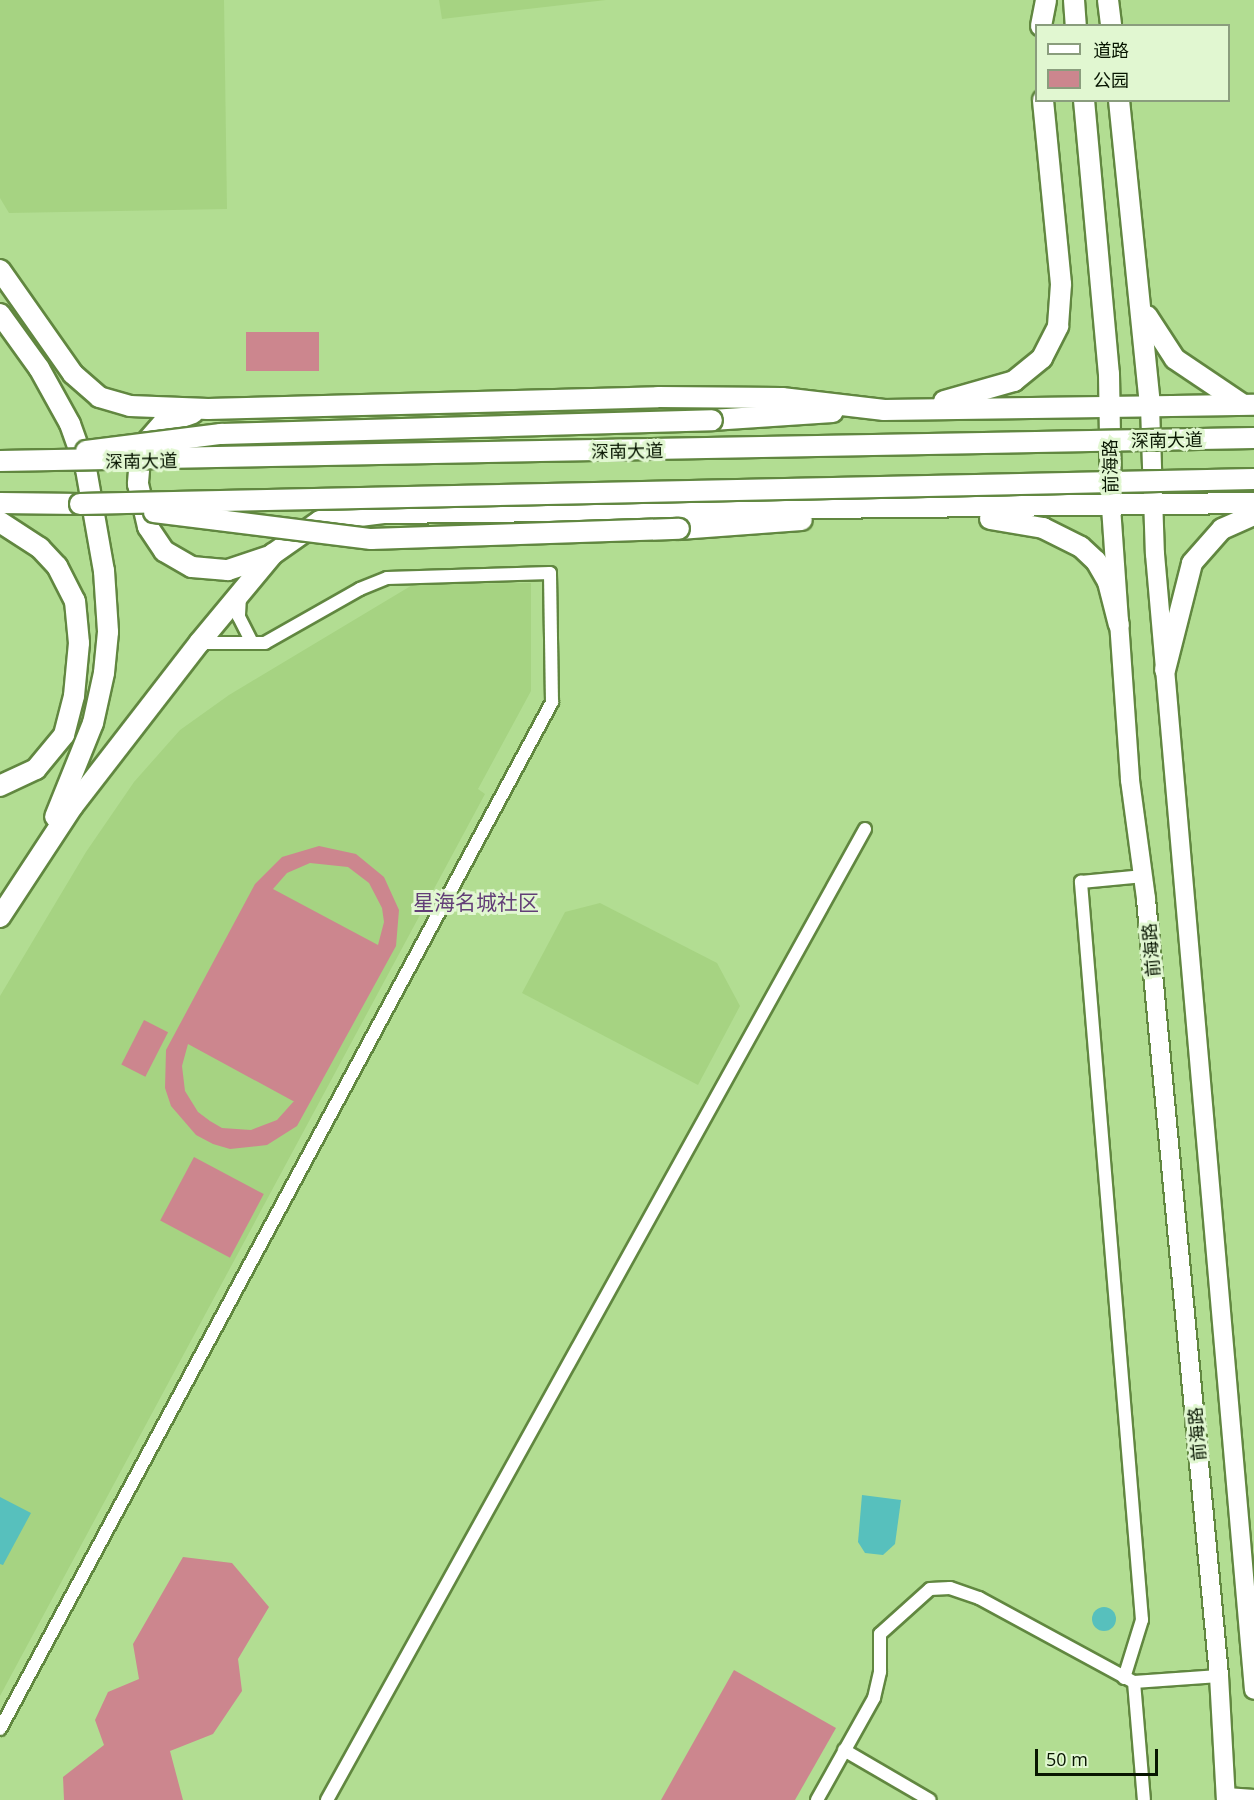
<!DOCTYPE html>
<html>
<head>
<meta charset="utf-8">
<style>
	body { margin:0 }
	#map { position:relative; width:1254px; height:1800px; overflow:hidden; background:#b2dd92; font-family:"Open Sans","Noto Sans SC",sans-serif }
	div>[style] { position:absolute }
	[style*='--x'] { left:calc(var(--x)*1px); top:calc(var(--y)*1px); width:calc(var(--w)*1px); rotate:calc(var(--a)*1deg) }
	.built>* { inset:0; background:#a6d382 }
	.green>* { inset:0; background:#cc868e; transform-origin:0 0 }
	.water>* { inset:0; background:#57c0bd }
	.round { border-radius:50% }
	.roads { filter:drop-shadow(2px 0 #618740) drop-shadow(-2px 0 #618740) drop-shadow(0 2px #618740) drop-shadow(0 -2px #618740) }
	.street>* { height:12px; margin:-6px; padding:0 6px; transform-origin:6px; border-radius:6px; background:#fff }
	.secondary>* { height:18px; margin:-9px; padding:0 9px; transform-origin:9px; border-radius:9px; background:#fff }
	.primary>* { height:20px; margin:-10px; padding:0 10px; transform-origin:10px; border-radius:10px; background:#fff }
	.bridges { filter:drop-shadow(2px 0 #618740) drop-shadow(-2px 0 #618740) drop-shadow(0 2px #618740) drop-shadow(0 -2px #618740) }
	.primary-bridge>* { height:20px; margin:-10px; padding:0 10px; transform-origin:10px; border-radius:10px; background:#fff }
	span { translate:-50% -50%; white-space:nowrap; text-align:center; line-height:1.15; -webkit-text-stroke:6px #e1f7d1; paint-order:stroke }
	.street-label { font-size:18px; color:#071500 }
	.quarter-label { font-size:21px; color:#623e77 }
	.legend { position:absolute; left:1035px; top:24px; width:195px; height:78px; box-sizing:border-box; background:#e1f7d1; border:2px solid #8a9d7d; margin:0; padding:8px 10px; list-style:none; font-size:18px; color:#071500 }
	.legend li { display:flex; align-items:center; gap:12px; height:30px }
	.legend b { width:30px; border:2px solid #8a9d7d }
	.scale { position:absolute; left:1035px; top:1749px; width:123px; height:27px; box-sizing:border-box; border:3px solid #071500; border-top:0; padding-left:8px; font-size:18px; line-height:21px; white-space:nowrap; color:#071500; -webkit-text-stroke:4px #e1f7d1; paint-order:stroke }
</style>
</head>
<body>
<div id="map">
	<div class="built">
		<i style="clip-path:polygon(0 0,224px 0,227px 209px,9px 213px,0 198px)"></i>
		<i style="clip-path:polygon(439px 0,606px 0,442px 19px)"></i>
		<i style="clip-path:polygon(531px 583px,531px 691px,478px 789px,485px 794px,0 1696px,0 996px,86px 852px,134px 782px,180px 730px,229px 695px,414px 584px)"></i>
		<i style="clip-path:polygon(600px 903px,717px 963px,740px 1006px,698px 1085px,522px 993px,565px 912px)"></i>
	</div>
	<div class="green">
		<i style="left:246px;top:332px;width:73px;height:39px"></i>
		<i style="clip-path:polygon(evenodd,319px 846px,356px 854px,384px 877px,399px 910px,396px 946px,297px 1126px,267px 1145px,230px 1149px,213px 1144px,196px 1135px,171px 1106px,165px 1088px,166px 1050px,255px 884px,282px 857px,319px 846px,310px 863px,348px 867px,369px 883px,382px 908px,384px 922px,378px 945px,273px 889px,287px 873px,310px 863px,319px 846px,188px 1044px,293px 1101px,294px 1101px,277px 1120px,251px 1130px,222px 1128px,210px 1121px,198px 1112px,185px 1091px,182px 1066px,188px 1044px)"></i>
		<i style="left:144px;top:1020px;width:27px;height:50px;rotate:27deg"></i>
		<i style="left:194px;top:1157px;width:79px;height:72px;rotate:28deg"></i>
		<i style="clip-path:polygon(183px 1557px,232px 1563px,269px 1607px,238px 1659px,242px 1691px,213px 1734px,170px 1751px,183px 1800px,64px 1800px,63px 1777px,104px 1745px,95px 1720px,108px 1692px,139px 1679px,133px 1644px)"></i>
		<i style="clip-path:polygon(734px 1670px,836px 1728px,795px 1800px,661px 1800px)"></i>
	</div>
	<div class="water">
		<i style="clip-path:polygon(862px 1495px,901px 1500px,895px 1544px,883px 1555px,865px 1553px,858px 1542px)"></i>
		<i style="clip-path:polygon(0 1497px,31px 1513px,3px 1565px,0 1564px)"></i>
		<i class="round" style="left:1092px;top:1607px;width:24px;height:24px"></i>
	</div>
	<div class="roads">
		<div class="street">
			<i style="--x:240;--y:596;--w:21;--a:93"></i>
			<i style="--x:239;--y:617;--w:28;--a:63"></i>
			<i style="--x:1124;--y:1678;--w:61;--a:-72.8"></i>
			<i style="--x:1142;--y:1620;--w:741;--a:-94.73"></i>
			<i style="--x:1081;--y:882;--w:63;--a:-5.4"></i>
			<i style="--x:1134;--y:1682;--w:118;--a:85.2"></i>
			<i style="--x:0;--y:1729;--w:1166;--a:-61.74"></i>
			<i style="--x:552;--y:702;--w:129;--a:-90.9"></i>
			<i style="--x:550;--y:573;--w:163;--a:178.2"></i>
			<i style="--x:387;--y:578;--w:29;--a:158"></i>
			<i style="--x:360;--y:589;--w:109;--a:150.4"></i>
			<i style="--x:265;--y:643;--w:66;--a:180"></i>
			<i style="--x:844;--y:1750;--w:99;--a:30.2"></i>
			<i style="--x:327;--y:1800;--w:1110;--a:-61.01"></i>
			<i style="--x:817;--y:1800;--w:117;--a:-60.8"></i>
			<i style="--x:874;--y:1698;--w:27;--a:-77"></i>
			<i style="--x:880;--y:1672;--w:38;--a:-90"></i>
			<i style="--x:880;--y:1634;--w:67;--a:-42"></i>
			<i style="--x:930;--y:1589;--w:20;--a:-3"></i>
			<i style="--x:950;--y:1588;--w:31;--a:19"></i>
			<i style="--x:979;--y:1598;--w:176;--a:28.5"></i>
			<i style="--x:1134;--y:1682;--w:85;--a:-4"></i>
		</div>
		<div class="secondary">
			<i style="--x:1150;--y:406;--w:148;--a:88.1"></i>
			<i style="--x:1155;--y:554;--w:1140;--a:85.02"></i>
			<i style="--x:1111;--y:507;--w:274;--a:86"></i>
			<i style="--x:1130;--y:780;--w:120;--a:82.3"></i>
			<i style="--x:1146;--y:899;--w:780;--a:84.63"></i>
			<i style="--x:1219;--y:1676;--w:124;--a:86.8"></i>
			<i style="--x:1226;--y:1797;--w:28;--a:4"></i>
		</div>
		<div class="primary">
			<i style="--x:1074;--y:0;--w:26;--a:86"></i>
			<i style="--x:1108;--y:0;--w:26;--a:83"></i>
			<i style="--x:1041;--y:26;--w:26;--a:-79"></i>
			<i style="--x:1084;--y:100;--w:275;--a:84.8"></i>
			<i style="--x:1109;--y:374;--w:133;--a:89.1"></i>
			<i style="--x:1119;--y:100;--w:308;--a:84.2"></i>
			<i style="--x:0;--y:270;--w:127;--a:54.9"></i>
			<i style="--x:73;--y:374;--w:35;--a:41"></i>
			<i style="--x:99;--y:397;--w:32;--a:16"></i>
			<i style="--x:130;--y:406;--w:78;--a:2.2"></i>
			<i style="--x:208;--y:409;--w:450;--a:-1.5"></i>
			<i style="--x:658;--y:397;--w:124;--a:0.5"></i>
			<i style="--x:782;--y:398;--w:103;--a:6.7"></i>
			<i style="--x:884;--y:410;--w:370;--a:-0.8"></i>
			<i style="--x:0;--y:314;--w:67;--a:54.2"></i>
			<i style="--x:39;--y:368;--w:64;--a:61"></i>
			<i style="--x:70;--y:424;--w:48;--a:70.4"></i>
			<i style="--x:86;--y:469;--w:104;--a:80"></i>
			<i style="--x:104;--y:571;--w:61;--a:86.2"></i>
			<i style="--x:108;--y:632;--w:41;--a:95.6"></i>
			<i style="--x:104;--y:673;--w:51;--a:102.4"></i>
			<i style="--x:93;--y:723;--w:101;--a:112"></i>
			<i style="--x:1147;--y:316;--w:51;--a:56.9"></i>
			<i style="--x:1175;--y:359;--w:81;--a:33.9"></i>
			<i style="--x:944;--y:401;--w:73;--a:-15.9"></i>
			<i style="--x:1014;--y:381;--w:36;--a:-39"></i>
			<i style="--x:1042;--y:358;--w:36;--a:-63"></i>
			<i style="--x:1058;--y:326;--w:42;--a:-85.9"></i>
			<i style="--x:1061;--y:284;--w:185;--a:-95.6"></i>
			<i style="--x:193;--y:413;--w:33;--a:160"></i>
			<i style="--x:162;--y:424;--w:32;--a:131"></i>
			<i style="--x:141;--y:448;--w:36;--a:95"></i>
			<i style="--x:138;--y:484;--w:44;--a:76.9"></i>
			<i style="--x:148;--y:527;--w:29;--a:56"></i>
			<i style="--x:164;--y:551;--w:32;--a:30"></i>
			<i style="--x:192;--y:567;--w:36;--a:5"></i>
			<i style="--x:228;--y:570;--w:44;--a:-18.4"></i>
			<i style="--x:712;--y:420;--w:121;--a:-3.8"></i>
			<i style="--x:0;--y:503;--w:80;--a:0.7"></i>
			<i style="--x:990;--y:519;--w:54;--a:9.6"></i>
			<i style="--x:1043;--y:528;--w:42;--a:26.6"></i>
			<i style="--x:1081;--y:547;--w:21;--a:43"></i>
			<i style="--x:1096;--y:561;--w:24;--a:60"></i>
			<i style="--x:1108;--y:582;--w:44;--a:75.7"></i>
			<i style="--x:0;--y:522;--w:48;--a:33"></i>
			<i style="--x:40;--y:548;--w:25;--a:47"></i>
			<i style="--x:57;--y:566;--w:39;--a:63"></i>
			<i style="--x:75;--y:601;--w:42;--a:84.6"></i>
			<i style="--x:79;--y:643;--w:53;--a:95.4"></i>
			<i style="--x:74;--y:696;--w:40;--a:104.4"></i>
			<i style="--x:64;--y:735;--w:44;--a:129.5"></i>
			<i style="--x:36;--y:769;--w:40;--a:155"></i>
			<i style="--x:679;--y:529;--w:123;--a:-4.2"></i>
			<i style="--x:1165;--y:670;--w:110;--a:-75.8"></i>
			<i style="--x:1192;--y:563;--w:45;--a:-48.6"></i>
			<i style="--x:1222;--y:529;--w:35;--a:-24"></i>
			<i style="--x:0;--y:917;--w:133;--a:-56.7"></i>
			<i style="--x:73;--y:806;--w:206;--a:-52.3"></i>
			<i style="--x:199;--y:643;--w:116;--a:-50.3"></i>
			<i style="--x:273;--y:554;--w:57;--a:-35.1"></i>
			<i style="--x:320;--y:521;--w:64;--a:-7.1"></i>
			<i style="--x:384;--y:513;--w:870;--a:-0.66"></i>
		</div>
	</div>
	<div class="bridges">
		<div class="primary-bridge">
			<i style="--x:86;--y:451;--w:136;--a:-7.2"></i>
			<i style="--x:221;--y:434;--w:491;--a:-1.6"></i>
			<i style="--x:0;--y:461;--w:1254;--a:-1.05"></i>
			<i style="--x:80;--y:504;--w:1174;--a:-1.22"></i>
			<i style="--x:154;--y:512;--w:219;--a:7.1"></i>
			<i style="--x:371;--y:539;--w:308;--a:-1.9"></i>
		</div>
	</div>
	<div class="street-label">
		<span style="left:1167px;top:440px;rotate:-1deg">深南大道</span>
		<span style="left:627px;top:451px;rotate:-1deg">深南大道</span>
		<span style="left:141px;top:461px;rotate:-1deg">深南大道</span>
		<span style="left:1110px;top:466px;rotate:-91deg">前海路</span>
		<span style="left:1151px;top:950px;rotate:-95deg">前海路</span>
		<span style="left:1197px;top:1434px;rotate:-95deg">前海路</span>
	</div>
	<div class="quarter-label">
		<span style="left:476px;top:902px">星海名城社区</span>
	</div>
	<ul class="legend">
	<li><b style="height:8px;background:#fff"></b>道路</li>
	<li><b style="height:16px;background:#cc868e"></b>公园</li>
	</ul>
	<div class="scale">50 m</div>
</div>
</body>
</html>
